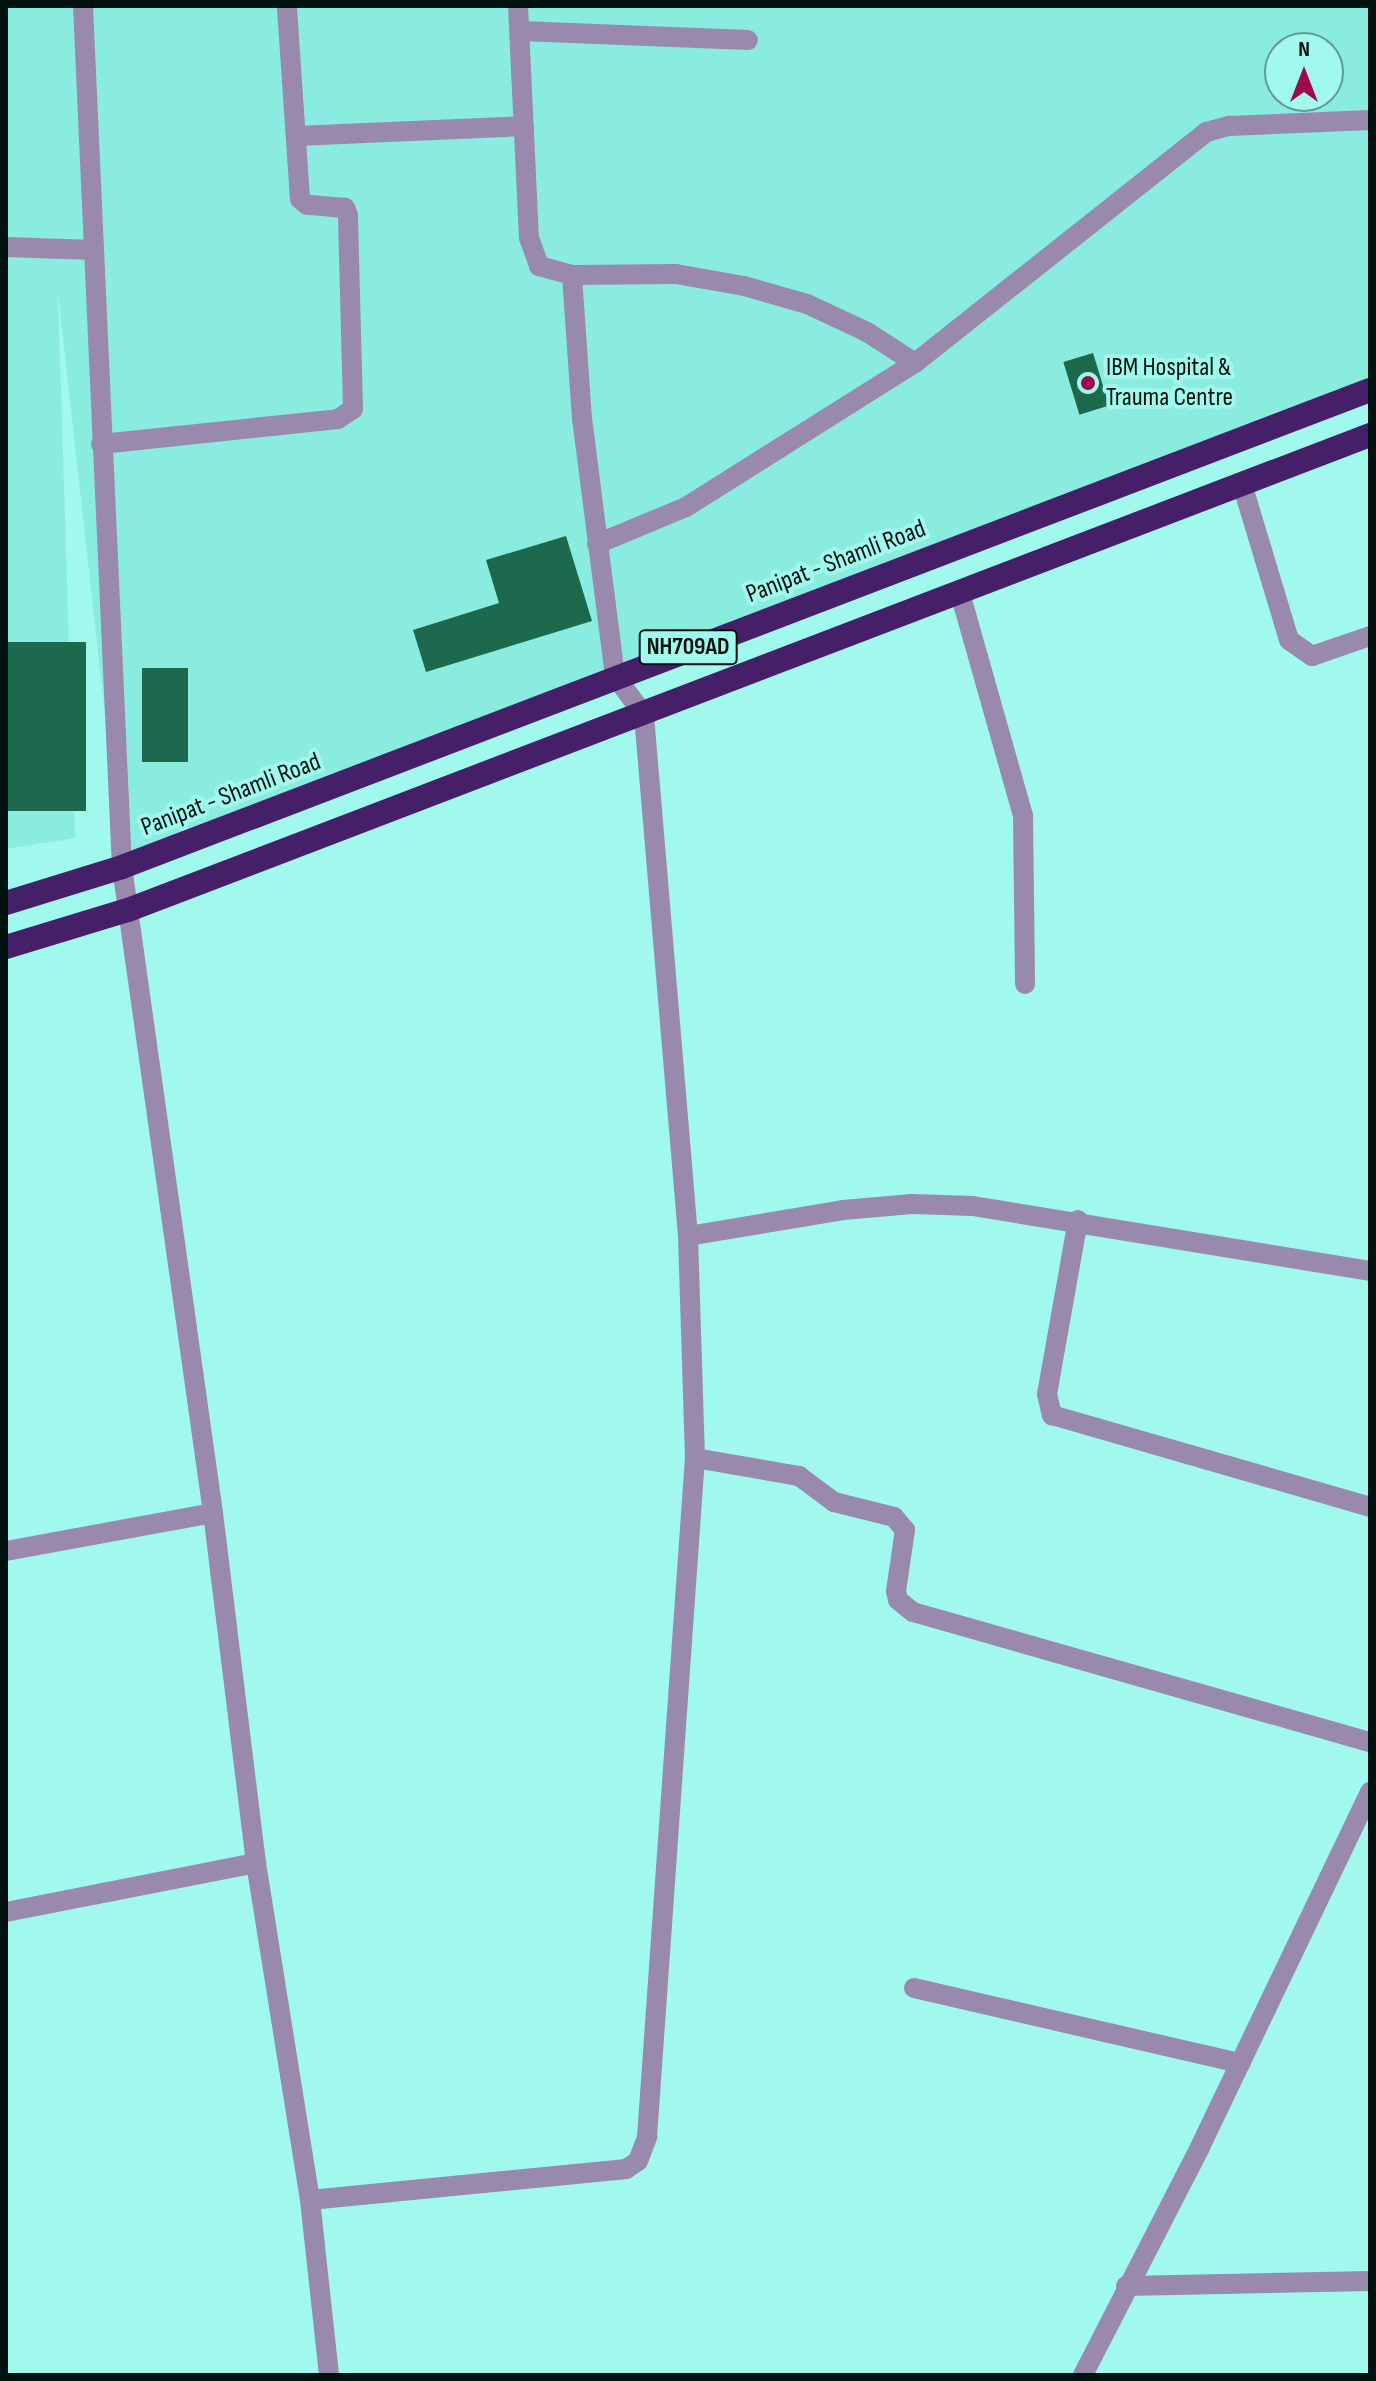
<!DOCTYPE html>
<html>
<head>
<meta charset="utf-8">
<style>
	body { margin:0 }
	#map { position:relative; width:1376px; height:2381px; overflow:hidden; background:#a1f8ec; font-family:"Sofia Sans Condensed",sans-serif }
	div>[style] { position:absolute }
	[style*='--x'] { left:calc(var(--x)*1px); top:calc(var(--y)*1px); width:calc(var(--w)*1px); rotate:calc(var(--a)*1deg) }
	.built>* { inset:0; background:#89ecdf }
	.building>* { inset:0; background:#1c694d; transform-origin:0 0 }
	.street>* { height:20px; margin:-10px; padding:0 10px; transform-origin:10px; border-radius:10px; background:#998aad }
	.highway>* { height:24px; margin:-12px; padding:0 12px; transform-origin:12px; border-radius:12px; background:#452068 }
	.dots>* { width:22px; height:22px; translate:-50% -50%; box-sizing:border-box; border:4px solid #a1f8ec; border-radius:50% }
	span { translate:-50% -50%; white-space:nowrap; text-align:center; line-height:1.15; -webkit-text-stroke:8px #a1f8ec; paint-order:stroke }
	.shield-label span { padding:2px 6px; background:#a1f8ec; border:2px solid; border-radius:6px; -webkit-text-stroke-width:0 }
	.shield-label { font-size:24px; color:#00120f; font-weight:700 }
	.poi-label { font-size:26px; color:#00120f }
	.left { translate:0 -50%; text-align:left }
	.street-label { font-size:26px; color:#00120f }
	.frame { position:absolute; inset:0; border:8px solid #00120f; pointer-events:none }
	.north { position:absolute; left:1264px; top:32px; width:80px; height:80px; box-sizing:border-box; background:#a1f8ec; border:2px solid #619c94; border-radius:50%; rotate:0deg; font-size:22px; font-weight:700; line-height:32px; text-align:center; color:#00120f }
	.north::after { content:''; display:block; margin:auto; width:28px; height:36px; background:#a0084b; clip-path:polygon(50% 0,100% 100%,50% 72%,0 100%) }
</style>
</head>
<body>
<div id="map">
	<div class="built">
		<i style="clip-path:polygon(evenodd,6px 6px,1370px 6px,1370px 399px,122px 867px,58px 293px,75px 838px,6px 849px,6px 6px,1280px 48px,1328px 48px,1328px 96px,1280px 96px,1280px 48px)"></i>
	</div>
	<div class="building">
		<i style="left:1093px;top:353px;width:55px;height:31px;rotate:73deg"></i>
		<i style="clip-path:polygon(566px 536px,592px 621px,426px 672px,413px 630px,499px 603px,486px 560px)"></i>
		<i style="left:6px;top:642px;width:80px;height:169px"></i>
		<i style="left:142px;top:668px;width:46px;height:94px"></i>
	</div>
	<div class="street">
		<i style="--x:83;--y:6;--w:862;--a:87.41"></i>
		<i style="--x:122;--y:867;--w:652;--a:81.98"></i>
		<i style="--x:213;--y:1513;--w:353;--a:83"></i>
		<i style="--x:256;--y:1863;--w:341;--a:80.9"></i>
		<i style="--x:310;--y:2200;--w:176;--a:83.8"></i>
		<i style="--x:518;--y:6;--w:232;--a:87.3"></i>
		<i style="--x:529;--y:238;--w:30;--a:70"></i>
		<i style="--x:539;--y:266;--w:34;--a:15"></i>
		<i style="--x:572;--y:275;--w:104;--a:-0.6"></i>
		<i style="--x:676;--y:274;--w:69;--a:10"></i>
		<i style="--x:744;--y:286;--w:66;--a:15.9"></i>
		<i style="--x:807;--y:304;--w:66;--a:25"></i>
		<i style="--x:867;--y:332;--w:57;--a:32.9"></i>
		<i style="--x:521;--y:31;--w:227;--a:2.3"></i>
		<i style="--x:296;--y:136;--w:228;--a:-2.5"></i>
		<i style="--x:6;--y:247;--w:88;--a:2"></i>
		<i style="--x:101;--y:444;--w:238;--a:-6"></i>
		<i style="--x:338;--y:419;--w:18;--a:-34"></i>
		<i style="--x:353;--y:409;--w:194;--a:-91.5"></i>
		<i style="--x:348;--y:215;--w:8;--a:-113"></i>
		<i style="--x:345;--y:208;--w:38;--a:-175"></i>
		<i style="--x:307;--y:205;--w:9;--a:-139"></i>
		<i style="--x:300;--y:199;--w:193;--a:-93.9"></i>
		<i style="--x:1242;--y:484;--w:163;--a:73.2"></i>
		<i style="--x:1289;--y:640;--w:28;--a:35"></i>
		<i style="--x:1312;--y:656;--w:61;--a:-19"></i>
		<i style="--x:597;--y:544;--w:96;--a:-22.6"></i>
		<i style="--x:686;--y:507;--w:271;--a:-32.2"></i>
		<i style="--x:915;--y:363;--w:372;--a:-38.4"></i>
		<i style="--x:1206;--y:132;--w:24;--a:-15"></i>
		<i style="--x:1229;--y:126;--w:141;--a:-2.4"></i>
		<i style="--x:960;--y:593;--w:232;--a:74.2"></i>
		<i style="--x:1023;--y:816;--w:168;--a:89.3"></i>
		<i style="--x:1078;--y:1220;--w:177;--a:100.1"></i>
		<i style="--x:1047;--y:1394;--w:22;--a:77"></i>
		<i style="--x:1052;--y:1415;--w:331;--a:16.1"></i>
		<i style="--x:688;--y:1236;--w:157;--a:-9.5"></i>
		<i style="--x:843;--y:1210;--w:69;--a:-5"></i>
		<i style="--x:912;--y:1204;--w:61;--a:1.9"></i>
		<i style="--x:973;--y:1206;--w:402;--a:9.3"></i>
		<i style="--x:695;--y:1458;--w:106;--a:9.8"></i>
		<i style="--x:799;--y:1476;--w:44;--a:36.6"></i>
		<i style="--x:834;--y:1502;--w:62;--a:14"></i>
		<i style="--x:894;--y:1517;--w:17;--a:50"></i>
		<i style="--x:905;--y:1530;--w:62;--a:98.4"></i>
		<i style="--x:896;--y:1591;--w:9;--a:77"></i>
		<i style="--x:898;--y:1600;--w:19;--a:39"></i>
		<i style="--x:913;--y:1612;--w:475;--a:15.9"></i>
		<i style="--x:6;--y:1551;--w:210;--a:-10.4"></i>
		<i style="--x:6;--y:1912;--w:255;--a:-11.1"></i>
		<i style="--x:914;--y:1988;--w:335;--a:13"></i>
		<i style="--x:310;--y:2200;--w:318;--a:-5.6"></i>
		<i style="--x:626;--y:2169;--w:14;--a:-34"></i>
		<i style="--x:638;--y:2161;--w:26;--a:-69"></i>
		<i style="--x:647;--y:2137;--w:681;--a:-85.96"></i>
		<i style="--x:695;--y:1458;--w:222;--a:-91.8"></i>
		<i style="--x:688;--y:1236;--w:523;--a:-94.83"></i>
		<i style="--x:644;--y:715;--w:49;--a:-126.6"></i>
		<i style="--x:615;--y:676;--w:259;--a:-97.3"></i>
		<i style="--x:582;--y:419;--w:144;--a:-94"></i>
		<i style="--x:1126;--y:2286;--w:244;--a:-1.2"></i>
		<i style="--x:1083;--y:2375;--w:256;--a:-62.8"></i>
		<i style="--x:1200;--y:2147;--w:394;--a:-64.4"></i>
	</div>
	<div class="highway">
		<i style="--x:6;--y:903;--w:121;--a:-17.2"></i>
		<i style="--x:122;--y:867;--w:1336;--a:-20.92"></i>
		<i style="--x:6;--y:947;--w:127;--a:-16.9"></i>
		<i style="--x:128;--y:910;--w:1330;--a:-20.93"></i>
	</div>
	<div class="dots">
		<i style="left:1088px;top:383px;background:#a0084b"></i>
	</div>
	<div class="shield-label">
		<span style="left:688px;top:647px">NH709AD</span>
	</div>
	<div class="poi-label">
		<span class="left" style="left:1106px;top:383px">IBM Hospital &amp;<br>Trauma Centre</span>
	</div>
	<div class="street-label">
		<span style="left:836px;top:562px;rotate:-21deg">Panipat - Shamli Road</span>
		<span style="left:231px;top:795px;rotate:-21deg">Panipat - Shamli Road</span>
	</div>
	<div class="frame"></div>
	<div class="north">N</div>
</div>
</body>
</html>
